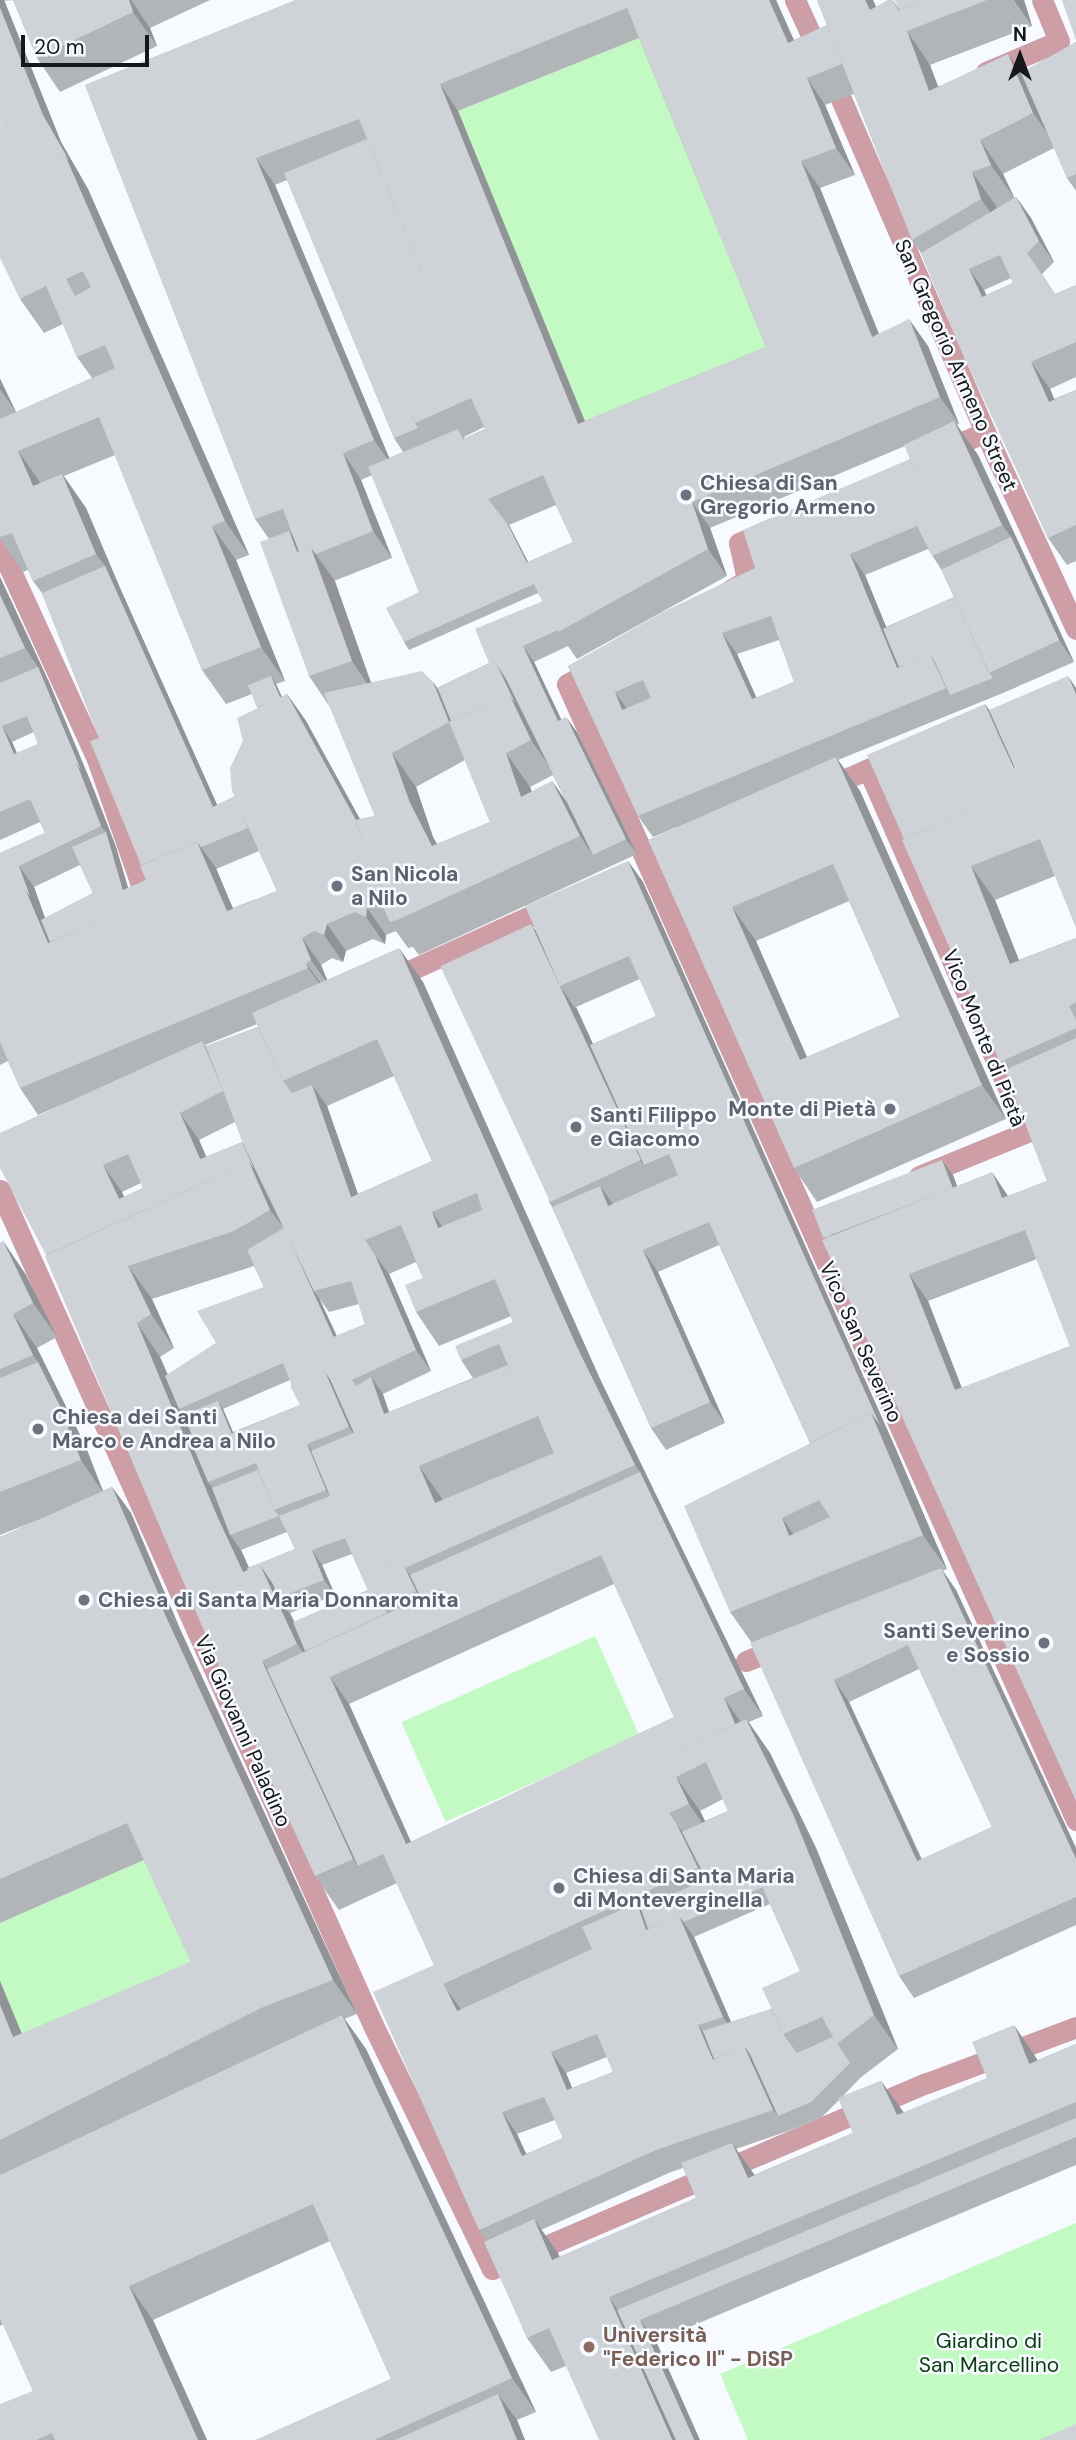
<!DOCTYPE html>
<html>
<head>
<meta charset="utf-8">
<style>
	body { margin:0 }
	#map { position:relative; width:1076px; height:2440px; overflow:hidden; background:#f7faff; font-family:"DM Sans",sans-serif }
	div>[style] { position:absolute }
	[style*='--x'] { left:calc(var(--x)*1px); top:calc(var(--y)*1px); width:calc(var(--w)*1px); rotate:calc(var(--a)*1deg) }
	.green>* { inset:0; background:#c3fac3; transform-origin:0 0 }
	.minor>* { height:21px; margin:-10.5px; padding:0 10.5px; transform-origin:10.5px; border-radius:10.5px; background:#cd9ea6 }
	.wall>* { inset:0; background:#b2b5b8 }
	.shaded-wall>* { inset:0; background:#919396 }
	.building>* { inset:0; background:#cfd2d6; transform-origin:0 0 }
	.dots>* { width:19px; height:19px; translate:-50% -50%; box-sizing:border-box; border:4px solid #f7faff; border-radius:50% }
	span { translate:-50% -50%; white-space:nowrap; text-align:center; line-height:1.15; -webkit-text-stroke:5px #f7faff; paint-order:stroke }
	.street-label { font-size:21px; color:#161718 }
	.worship-label { font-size:21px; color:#5b616d; font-weight:700 }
	.left { translate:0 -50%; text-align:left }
	.right { translate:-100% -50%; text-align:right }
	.education-label { font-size:21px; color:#785e54; font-weight:700 }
	.park-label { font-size:21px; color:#083e0f }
	.north { position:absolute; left:985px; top:21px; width:70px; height:70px; -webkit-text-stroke:5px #f7faff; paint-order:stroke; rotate:0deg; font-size:19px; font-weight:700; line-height:28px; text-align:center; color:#161718 }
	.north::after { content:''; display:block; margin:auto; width:24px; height:32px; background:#161718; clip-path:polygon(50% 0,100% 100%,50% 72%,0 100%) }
	.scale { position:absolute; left:21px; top:35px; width:128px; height:32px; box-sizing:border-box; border:4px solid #161718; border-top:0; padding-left:9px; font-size:21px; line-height:24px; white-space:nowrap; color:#161718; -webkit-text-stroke:5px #f7faff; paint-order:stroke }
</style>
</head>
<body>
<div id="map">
	<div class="green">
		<i style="left:646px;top:35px;width:366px;height:203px;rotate:68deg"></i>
		<i style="left:595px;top:1636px;width:109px;height:212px;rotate:66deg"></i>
		<i style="clip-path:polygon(151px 1857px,215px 1996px,37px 2071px,0 1981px,0 1923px)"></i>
		<i style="clip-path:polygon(1076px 2223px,1076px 2440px,748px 2440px,720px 2374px)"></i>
	</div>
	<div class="minor">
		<i style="--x:795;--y:0;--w:65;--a:65.4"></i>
		<i style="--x:986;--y:72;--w:79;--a:-23"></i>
		<i style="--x:1059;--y:41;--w:44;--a:-112.5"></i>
		<i style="--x:841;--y:99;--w:363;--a:66.6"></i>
		<i style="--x:985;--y:432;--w:217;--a:65.2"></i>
		<i style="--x:942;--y:451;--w:47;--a:-23.8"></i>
		<i style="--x:0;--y:547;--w:233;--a:65.4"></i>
		<i style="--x:97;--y:759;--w:160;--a:70.7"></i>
		<i style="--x:730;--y:590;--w:20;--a:-30"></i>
		<i style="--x:747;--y:580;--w:38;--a:-102"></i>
		<i style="--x:739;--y:543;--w:36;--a:-24"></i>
		<i style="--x:600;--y:665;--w:38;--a:150"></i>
		<i style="--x:567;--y:684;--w:1245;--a:65.86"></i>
		<i style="--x:868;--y:769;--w:396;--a:66.3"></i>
		<i style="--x:1027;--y:1132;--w:117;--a:157.8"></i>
		<i style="--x:825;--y:788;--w:80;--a:-23.7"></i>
		<i style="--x:389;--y:980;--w:181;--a:-24.4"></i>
		<i style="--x:0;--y:1190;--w:915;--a:65.93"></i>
		<i style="--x:373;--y:2025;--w:271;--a:64"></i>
		<i style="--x:492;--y:2269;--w:473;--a:-23.2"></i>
		<i style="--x:927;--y:2083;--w:159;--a:-20.6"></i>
		<i style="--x:746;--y:1661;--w:40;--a:-22"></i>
	</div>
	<div class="wall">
		<i style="clip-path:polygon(evenodd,0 0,4px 0,61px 142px,88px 189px,249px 555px,236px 560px,285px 681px,276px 684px,282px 697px,287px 694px,306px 721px,360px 819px,375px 816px,330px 707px,309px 676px,269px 539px,255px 519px,85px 85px,296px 0,776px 0,794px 40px,827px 25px,817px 0,873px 0,876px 7px,893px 0,900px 10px,895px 0,1024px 0,1032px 26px,930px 65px,938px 86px,1021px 73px,1076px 42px,1076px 191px,1067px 178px,1054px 148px,1003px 174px,1014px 198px,1016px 197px,1031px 218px,1054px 262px,1042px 274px,1055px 294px,1076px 285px,1076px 377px,1050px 389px,1054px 399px,1076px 390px,1076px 561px,1067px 565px,1048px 538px,956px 337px,921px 253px,912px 240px,854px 94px,825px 105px,855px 175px,820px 188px,879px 334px,928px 346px,959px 424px,957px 425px,978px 455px,1074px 662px,1003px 693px,838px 760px,860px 791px,1006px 1119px,817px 1202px,794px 1168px,677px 827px,653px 837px,638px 816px,568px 666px,755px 568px,910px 459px,905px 446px,710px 528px,727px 576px,577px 659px,568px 646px,534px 662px,561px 719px,577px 732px,637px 854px,419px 955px,413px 947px,408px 948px,396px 931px,386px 935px,385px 944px,373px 939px,346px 951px,343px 962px,332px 958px,321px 965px,327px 980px,423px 982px,600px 1379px,763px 1716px,749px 1722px,770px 1753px,816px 1848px,898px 2049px,860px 2078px,843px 2096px,881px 2081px,903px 2113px,1038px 2060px,1076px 2044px,1076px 2165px,656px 2341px,566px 2366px,551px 2372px,527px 2338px,487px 2241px,479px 2230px,434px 1965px,397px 1883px,339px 1910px,315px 1876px,46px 1255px,61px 1105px,38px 1115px,20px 1088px,8px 1061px,0 1065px,0 853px,45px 833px,40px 822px,0 840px,0 577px,49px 682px,92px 785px,116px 847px,128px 888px,146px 880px,99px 738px,42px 593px,33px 581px,28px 570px,23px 572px,0 538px,0 379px,16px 412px,92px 378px,77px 357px,63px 324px,44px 333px,20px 299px,0 0,639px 38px,766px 347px,585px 421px,458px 111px,639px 38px,0 0,287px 180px,394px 438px,403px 452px,389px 458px,275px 185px,287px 180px,0 0,1011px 278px,1013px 283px,986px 295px,984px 290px,1011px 278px,0 0,484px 427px,485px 429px,465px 438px,464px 437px,484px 427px,0 0,115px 455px,202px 670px,226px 704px,252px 694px,258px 708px,243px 741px,235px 796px,217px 805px,120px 588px,86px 508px,64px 476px,115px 455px,0 0,372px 475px,419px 592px,404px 642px,409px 650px,538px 593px,543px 601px,489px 663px,437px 688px,433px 682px,371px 682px,334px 581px,392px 558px,361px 480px,372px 475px,0 0,556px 505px,573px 542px,528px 562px,509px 525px,556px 505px,0 0,928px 549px,941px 569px,954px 597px,886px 627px,865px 575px,928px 549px,0 0,779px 640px,794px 682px,756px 698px,737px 654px,779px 640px,0 0,34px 732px,38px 744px,17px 753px,12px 742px,34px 732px,0 0,465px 760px,490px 822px,437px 844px,433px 837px,416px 787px,465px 760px,0 0,553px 775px,566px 801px,552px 781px,532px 792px,530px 787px,553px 775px,0 0,259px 851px,277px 891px,233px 908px,216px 869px,259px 851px,0 0,80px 865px,93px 893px,45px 918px,34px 887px,80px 865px,0 0,849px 901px,900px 1017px,807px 1057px,756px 941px,849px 901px,0 0,257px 1024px,258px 1027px,206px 1046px,205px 1045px,257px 1024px,0 0,394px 1076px,432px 1161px,358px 1194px,327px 1106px,394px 1076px,0 0,235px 1122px,245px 1148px,242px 1142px,206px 1157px,199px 1140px,235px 1122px,0 0,141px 1183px,143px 1188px,124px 1197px,122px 1192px,141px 1183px,0 0,416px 1262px,423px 1278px,416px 1312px,439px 1346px,511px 1316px,513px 1322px,461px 1360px,473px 1378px,389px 1412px,383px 1394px,431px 1371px,389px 1274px,416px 1262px,0 0,254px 1266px,264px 1287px,216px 1343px,168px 1375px,160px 1357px,174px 1348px,152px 1299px,254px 1266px,0 0,319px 1298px,329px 1312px,359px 1304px,365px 1324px,337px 1336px,319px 1298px,0 0,290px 1380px,300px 1405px,233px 1432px,223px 1409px,290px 1380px,0 0,287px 1532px,295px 1549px,249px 1568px,241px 1550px,287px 1532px,0 0,352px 1554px,368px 1590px,294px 1622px,290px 1613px,335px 1595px,322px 1565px,352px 1554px,0 0,614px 1584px,674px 1717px,411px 1842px,349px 1704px,614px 1584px,0 0,723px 1799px,728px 1811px,705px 1821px,700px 1811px,723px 1799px,0 0,770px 1904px,800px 1971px,771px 2009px,731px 2022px,694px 1937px,770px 1904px,0 0,607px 2057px,613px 2072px,572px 2088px,566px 2073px,607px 2057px,0 0,839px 2100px,853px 2133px,754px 2175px,736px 2149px,788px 2131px,822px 2117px,839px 2100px,0 0,555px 2120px,563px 2138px,526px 2154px,517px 2134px,555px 2120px,0 0,683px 2168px,696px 2198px,559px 2257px,541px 2230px,671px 2172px,683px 2168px)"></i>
		<i style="clip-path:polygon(13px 0,210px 0,150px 28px,157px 46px,60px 92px,37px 58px)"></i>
		<i style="clip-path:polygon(evenodd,985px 704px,989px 710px,1055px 876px,995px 900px,1019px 960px,1076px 938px,1076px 1801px,824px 1239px,942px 1160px,953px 1175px,957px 1186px,1008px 1196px,1047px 1181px,1005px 1070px,1000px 1062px,904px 839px,985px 704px,1037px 1259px,1070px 1346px,962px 1388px,928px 1301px,1037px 1259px)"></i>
		<i style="clip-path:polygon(evenodd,628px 861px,643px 882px,895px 1447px,947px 1569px,942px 1571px,956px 1590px,1076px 1848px,1076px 1925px,914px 1998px,899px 1976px,752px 1643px,730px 1612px,810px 1443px,719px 1245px,658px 1272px,725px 1423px,666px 1450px,651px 1428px,552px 1207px,549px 1202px,535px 930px,628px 861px,640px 979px,656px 1016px,593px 1044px,576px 1007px,640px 979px,628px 861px,919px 1669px,992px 1827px,922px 1859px,849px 1702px,919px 1669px)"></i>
		<i style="clip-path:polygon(3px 1241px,26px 1275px,57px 1337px,37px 1348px,85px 1445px,103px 1491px,112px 1487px,131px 1513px,180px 1629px,357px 2014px,344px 2019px,366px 2049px,536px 2412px,517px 2420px,525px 2440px,256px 2440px,391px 2379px,330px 2241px,153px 2320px,207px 2440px,0 2440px,33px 2391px,3px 2324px,0 2326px,0 1981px,22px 2034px,191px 1962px,144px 1860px,0 1923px,0 1537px,38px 1520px,0 1535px,0 1243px)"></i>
	</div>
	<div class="shaded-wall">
		<i style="clip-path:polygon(0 0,4px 0,61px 142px,88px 189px,249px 555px,225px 521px,43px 115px,0 8px)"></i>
		<i style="clip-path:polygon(129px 0,131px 0,150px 28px,157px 46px,133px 12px)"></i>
		<i style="clip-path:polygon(769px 0,776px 0,807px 70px,788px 43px)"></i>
		<i style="clip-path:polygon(865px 0,873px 0,894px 44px,870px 10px)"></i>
		<i style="clip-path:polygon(1014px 0,1024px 0,1032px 26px)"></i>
		<i style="clip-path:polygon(907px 31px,930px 65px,952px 125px,929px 91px)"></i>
		<i style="clip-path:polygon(1008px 54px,1032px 88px,1057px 147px,1033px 113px)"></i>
		<i style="clip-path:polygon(807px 78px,825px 105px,855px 175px,836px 148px)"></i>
		<i style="clip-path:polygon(440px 84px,458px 111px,597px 451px,578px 424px)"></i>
		<i style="clip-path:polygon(980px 140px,1003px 174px,1015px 199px,991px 165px)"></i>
		<i style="clip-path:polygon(256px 158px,275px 185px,393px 467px,374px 440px)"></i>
		<i style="clip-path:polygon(801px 161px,820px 188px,891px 364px,872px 337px)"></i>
		<i style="clip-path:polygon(972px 172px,996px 206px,1005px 233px,981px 199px)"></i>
		<i style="clip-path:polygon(1016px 197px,1031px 218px,1054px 262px,1039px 241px)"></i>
		<i style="clip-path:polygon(969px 269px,984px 290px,997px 319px,982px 297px)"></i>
		<i style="clip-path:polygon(909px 319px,928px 346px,959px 424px,940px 397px)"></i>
		<i style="clip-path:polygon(1031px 362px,1050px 389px,1067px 429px,1049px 402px)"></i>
		<i style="clip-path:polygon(0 379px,2px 383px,16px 412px,0 389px)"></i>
		<i style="clip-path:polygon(954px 421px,978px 455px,1074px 662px,1059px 640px,1011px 537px,1002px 525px)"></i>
		<i style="clip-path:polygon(18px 451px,42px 485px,33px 486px)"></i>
		<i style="clip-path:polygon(343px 453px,361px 480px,392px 558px,373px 531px)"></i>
		<i style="clip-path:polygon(62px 474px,86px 508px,120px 588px,228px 829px,213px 807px,105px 566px,96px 554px)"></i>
		<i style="clip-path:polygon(692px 502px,710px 528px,727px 576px,708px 549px)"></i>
		<i style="clip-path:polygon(508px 525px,509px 525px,543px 591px,537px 583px)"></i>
		<i style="clip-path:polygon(212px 526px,236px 560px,285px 681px,261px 647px)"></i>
		<i style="clip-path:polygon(289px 531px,308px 558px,297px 552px)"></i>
		<i style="clip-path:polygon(311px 548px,335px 581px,375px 695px,352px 661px)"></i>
		<i style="clip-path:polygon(850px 554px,865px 575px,905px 673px,897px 668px)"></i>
		<i style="clip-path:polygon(0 577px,49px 682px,92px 785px,116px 847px,143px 938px,132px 923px,106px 832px,101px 826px,38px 667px,25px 648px,0 595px)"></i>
		<i style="clip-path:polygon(722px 633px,737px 654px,767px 721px,752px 699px)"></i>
		<i style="clip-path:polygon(523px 646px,534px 662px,569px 736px,558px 721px)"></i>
		<i style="clip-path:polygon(497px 665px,515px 692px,555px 774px,531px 740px,510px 696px)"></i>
		<i style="clip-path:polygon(271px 676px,276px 684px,295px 727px,290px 719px)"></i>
		<i style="clip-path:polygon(1068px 676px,1076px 688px,1076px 695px)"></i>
		<i style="clip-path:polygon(433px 682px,457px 716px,449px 722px)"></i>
		<i style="clip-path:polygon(615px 692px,630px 713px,622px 710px)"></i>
		<i style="clip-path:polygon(287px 694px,306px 721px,379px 854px,404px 917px)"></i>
		<i style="clip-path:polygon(985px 704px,1000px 725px,1020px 783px)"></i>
		<i style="clip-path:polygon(566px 717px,577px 732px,637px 854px,626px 839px)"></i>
		<i style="clip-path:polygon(2px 726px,12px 742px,24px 769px,14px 754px)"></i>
		<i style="clip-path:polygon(392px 753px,416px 787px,433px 837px,456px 880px,432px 846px,410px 803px)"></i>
		<i style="clip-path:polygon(506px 753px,530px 787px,545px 831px,521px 797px)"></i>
		<i style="clip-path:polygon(836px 757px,860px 791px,1006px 1119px,982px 1085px)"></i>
		<i style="clip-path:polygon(552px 781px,576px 815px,593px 855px,580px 836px)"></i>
		<i style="clip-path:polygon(197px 842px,216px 868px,245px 938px,227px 911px)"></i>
		<i style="clip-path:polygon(628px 861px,643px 882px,895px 1447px,947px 1569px,923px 1535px,871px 1413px)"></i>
		<i style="clip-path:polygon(19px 866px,34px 887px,45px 918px,59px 953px,48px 943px,26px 891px)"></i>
		<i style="clip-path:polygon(971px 866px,995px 900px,1034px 998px,1010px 964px)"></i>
		<i style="clip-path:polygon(732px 907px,756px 941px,823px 1094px,800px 1060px)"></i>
		<i style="clip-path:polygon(367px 908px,386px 935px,385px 944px,366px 917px)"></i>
		<i style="clip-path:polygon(327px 924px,346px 951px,343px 962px,324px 935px)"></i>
		<i style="clip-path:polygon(531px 924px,550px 950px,560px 986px,575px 1008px,576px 1007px,648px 1164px,644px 1165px,640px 1160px)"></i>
		<i style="clip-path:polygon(302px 938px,321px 965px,330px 987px,311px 960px)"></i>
		<i style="clip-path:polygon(399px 948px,423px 982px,600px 1379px,763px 1716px,744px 1689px,640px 1472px,635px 1465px,576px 1345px)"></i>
		<i style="clip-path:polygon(306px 963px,325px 989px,327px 994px,308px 968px)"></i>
		<i style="clip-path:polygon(312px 1085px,327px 1106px,373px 1237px,356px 1211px)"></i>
		<i style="clip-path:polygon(180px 1113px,199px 1140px,219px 1186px,200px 1159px)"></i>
		<i style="clip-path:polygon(242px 1142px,260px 1169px,314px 1291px,319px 1298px,356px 1378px,353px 1379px,284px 1228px,270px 1210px,249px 1162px)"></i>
		<i style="clip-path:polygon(942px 1160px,953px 1175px,968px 1216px,958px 1201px)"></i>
		<i style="clip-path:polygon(103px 1165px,122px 1192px,137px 1226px,119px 1199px)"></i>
		<i style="clip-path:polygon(992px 1172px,1010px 1199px,1002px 1198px)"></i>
		<i style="clip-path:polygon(600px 1186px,615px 1207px,608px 1206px)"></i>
		<i style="clip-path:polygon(432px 1212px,456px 1246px,438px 1228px)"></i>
		<i style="clip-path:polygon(3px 1241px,26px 1275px,57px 1337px,33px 1303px)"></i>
		<i style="clip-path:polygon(643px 1250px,658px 1272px,725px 1423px,710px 1402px)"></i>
		<i style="clip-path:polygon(375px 1255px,389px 1274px,431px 1371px,416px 1350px)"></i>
		<i style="clip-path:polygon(128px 1266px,152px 1299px,174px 1348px,151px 1314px)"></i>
		<i style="clip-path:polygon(909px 1274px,928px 1301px,973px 1417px,955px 1390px)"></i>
		<i style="clip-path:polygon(13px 1314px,37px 1348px,85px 1445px,104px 1494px,81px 1460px,38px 1362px,33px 1355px)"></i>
		<i style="clip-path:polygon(137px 1323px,160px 1357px,182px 1408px,179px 1409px,187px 1421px,203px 1462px,208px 1482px,220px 1499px,230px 1535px,241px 1550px,259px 1590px,243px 1572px,217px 1516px)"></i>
		<i style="clip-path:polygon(325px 1372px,340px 1394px,364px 1448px,349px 1427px)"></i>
		<i style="clip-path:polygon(371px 1377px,382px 1392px,395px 1429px,384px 1414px)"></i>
		<i style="clip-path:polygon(218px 1401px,223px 1409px,243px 1456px,238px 1448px)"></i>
		<i style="clip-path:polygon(307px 1444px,322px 1466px,341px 1511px,326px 1490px)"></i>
		<i style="clip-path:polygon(419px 1466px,443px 1500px,435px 1503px)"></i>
		<i style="clip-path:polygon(112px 1487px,131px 1513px,180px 1629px,162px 1602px)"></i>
		<i style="clip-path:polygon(782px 1518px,806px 1552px,789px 1536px)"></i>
		<i style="clip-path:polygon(312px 1550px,322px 1565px,335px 1595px,324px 1580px)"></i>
		<i style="clip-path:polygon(260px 1565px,282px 1597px,278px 1598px,289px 1613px,290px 1613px,313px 1661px,310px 1662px,297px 1644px)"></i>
		<i style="clip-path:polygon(405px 1568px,429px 1602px,439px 1624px,416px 1591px)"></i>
		<i style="clip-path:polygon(941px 1568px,956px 1590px,1076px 1848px,1076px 1859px)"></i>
		<i style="clip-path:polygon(156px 1595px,180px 1629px,357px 2014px,333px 1980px)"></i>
		<i style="clip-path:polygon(262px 1661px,286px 1695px,358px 1866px,353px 1859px)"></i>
		<i style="clip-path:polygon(330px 1677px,349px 1704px,424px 1871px,406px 1844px)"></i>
		<i style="clip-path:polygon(834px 1680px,849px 1702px,932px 1883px,917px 1861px)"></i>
		<i style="clip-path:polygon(724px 1698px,743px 1725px,739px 1732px)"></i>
		<i style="clip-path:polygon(746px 1719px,770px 1753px,816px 1848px,898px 2049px,874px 2015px)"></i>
		<i style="clip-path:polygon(676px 1777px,700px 1811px,713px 1838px,689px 1804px)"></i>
		<i style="clip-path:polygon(676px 1823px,693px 1847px,717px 1894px,698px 1868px)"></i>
		<i style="clip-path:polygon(637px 1903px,652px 1924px,655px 1935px,646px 1930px)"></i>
		<i style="clip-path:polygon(679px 1916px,694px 1937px,738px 2038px,723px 2017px)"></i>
		<i style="clip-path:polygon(0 1981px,37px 2071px,13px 2037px,0 2005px)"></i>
		<i style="clip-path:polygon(447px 1990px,462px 2011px,457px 2011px)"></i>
		<i style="clip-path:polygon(342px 2015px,366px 2049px,536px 2412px,512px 2378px)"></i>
		<i style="clip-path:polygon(698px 2025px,713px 2047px,717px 2066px,713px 2060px)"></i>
		<i style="clip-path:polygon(1014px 2025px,1037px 2059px,1052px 2098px,1029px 2064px)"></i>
		<i style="clip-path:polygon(744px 2046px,759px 2067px,778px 2116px,773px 2110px)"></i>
		<i style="clip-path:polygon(551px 2052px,566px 2073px,582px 2112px,567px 2090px)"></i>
		<i style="clip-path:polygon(881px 2081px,905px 2114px,897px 2115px)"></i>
		<i style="clip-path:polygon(502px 2112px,517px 2134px,537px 2177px,522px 2156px)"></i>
		<i style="clip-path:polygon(732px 2143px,756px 2177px,748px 2178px)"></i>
		<i style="clip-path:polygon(534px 2219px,558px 2253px,576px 2294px,552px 2260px)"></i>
		<i style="clip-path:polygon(129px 2286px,153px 2320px,207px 2440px,198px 2440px)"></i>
		<i style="clip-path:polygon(609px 2297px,632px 2331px,681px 2440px,672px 2440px)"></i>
		<i style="clip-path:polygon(640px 2320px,656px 2341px,700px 2440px,694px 2440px)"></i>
		<i style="clip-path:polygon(498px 2394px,517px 2420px,525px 2440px,517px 2440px)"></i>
	</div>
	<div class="building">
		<i style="clip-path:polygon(13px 0,129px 0,133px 12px,37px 58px)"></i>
		<i style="clip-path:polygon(evenodd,296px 0,769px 0,788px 43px,827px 25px,842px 64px,807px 78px,836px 148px,801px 161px,872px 337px,909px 319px,940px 397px,692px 502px,708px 549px,558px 632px,524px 564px,573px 542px,543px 475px,488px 499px,461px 440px,485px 429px,471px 398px,415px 423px,373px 323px,433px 299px,359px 119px,256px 158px,374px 440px,343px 453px,373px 531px,316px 554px,311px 548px,299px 552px,283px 509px,255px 519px,85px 85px,296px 0,627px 8px,766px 347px,578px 424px,440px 84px,627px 8px)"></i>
		<i style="clip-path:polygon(817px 0,865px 0,870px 10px,888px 0,893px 0,898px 11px,926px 0,987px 0,907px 31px,929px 91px,1008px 54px,1033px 113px,980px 140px,991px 165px,972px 172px,981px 199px,912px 240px)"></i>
		<i style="clip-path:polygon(895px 0,926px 0,900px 10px)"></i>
		<i style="clip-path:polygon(1062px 0,1076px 0,1076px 40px)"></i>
		<i style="clip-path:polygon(0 8px,43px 115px,70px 162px,65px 155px,21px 170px,0 120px)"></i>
		<i style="clip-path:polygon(1076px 42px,1076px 174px,1067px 178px,1021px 73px)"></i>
		<i style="clip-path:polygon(0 120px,21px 170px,0 177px)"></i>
		<i style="clip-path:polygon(367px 139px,433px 299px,373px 323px,415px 423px,418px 428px,394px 438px,284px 173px)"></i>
		<i style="clip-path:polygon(evenodd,65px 155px,225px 521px,212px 526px,261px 647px,202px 670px,99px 417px,18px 451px,33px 486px,62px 474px,96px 554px,33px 581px,12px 533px,0 537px,0 419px,115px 368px,105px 345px,77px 357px,46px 286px,20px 299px,0 258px,0 177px,65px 155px,83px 271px,91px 287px,75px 296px,66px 279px,83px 271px)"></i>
		<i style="clip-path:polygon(evenodd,1016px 197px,1039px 241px,1027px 253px,1055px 294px,956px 337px,921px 253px,1016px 197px,1000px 255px,1013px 283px,982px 297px,969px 269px,1000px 255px)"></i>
		<i style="clip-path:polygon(1076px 285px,1076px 342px,1031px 362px,1049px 402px,1076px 390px,1076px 525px,1048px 538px,955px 337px)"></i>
		<i style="clip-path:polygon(954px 421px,1002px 525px,932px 556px,911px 514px,930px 505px,904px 445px)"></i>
		<i style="clip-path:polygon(458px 429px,463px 439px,461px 440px,488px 499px,508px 525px,527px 563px,524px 564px,534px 584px,404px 642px,386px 608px,419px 592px,368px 467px)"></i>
		<i style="clip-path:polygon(evenodd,910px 459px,930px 505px,911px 514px,917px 526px,850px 554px,897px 668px,930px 655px,946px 688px,638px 816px,568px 666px,661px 613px,755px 568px,743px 530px,910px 459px,771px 616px,794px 682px,752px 699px,722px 633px,771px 616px,910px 459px,643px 680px,651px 698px,622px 710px,615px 692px,643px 680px)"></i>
		<i style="clip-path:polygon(289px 531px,297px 552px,311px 548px,352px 661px,309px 676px,260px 542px)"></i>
		<i style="left:1011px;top:537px;width:114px;height:77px;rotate:65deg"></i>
		<i style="clip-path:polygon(105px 566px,213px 807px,235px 796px,248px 828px,201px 847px,197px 842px,141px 865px,90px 741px,99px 738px,42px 593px)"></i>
		<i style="clip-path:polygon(0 595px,25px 648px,0 658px)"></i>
		<i style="clip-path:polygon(954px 597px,988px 671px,993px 678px,950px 695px,935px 661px,930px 655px,899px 667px,883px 629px)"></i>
		<i style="clip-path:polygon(543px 601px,558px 630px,523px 646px,558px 721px,566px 717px,626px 839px,593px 855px,505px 677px,497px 665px,438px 689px,437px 688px,489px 663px,475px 629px)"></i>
		<i style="clip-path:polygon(497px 665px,515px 703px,510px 696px,451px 721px,438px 689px)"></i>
		<i style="clip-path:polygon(evenodd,38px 667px,81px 770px,77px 764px,0 796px,0 683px,38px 667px,27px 716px,38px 744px,14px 754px,2px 726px,27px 716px)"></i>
		<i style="clip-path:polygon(evenodd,422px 671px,433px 682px,449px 722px,510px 696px,531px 740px,506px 753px,521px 797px,552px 781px,580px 836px,395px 921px,355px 820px,375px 816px,324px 693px,422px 671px,449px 722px,490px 822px,432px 846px,410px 803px,392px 753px,449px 722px)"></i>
		<i style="left:271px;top:676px;width:24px;height:25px;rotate:68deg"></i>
		<i style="clip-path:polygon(1068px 676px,1076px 695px,1076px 741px,1015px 768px,989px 710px)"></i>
		<i style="clip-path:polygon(287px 694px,356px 820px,355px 820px,395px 920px,390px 922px,381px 903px,367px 908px,366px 917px,355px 912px,327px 924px,324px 935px,314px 931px,302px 938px,311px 960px,306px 963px,308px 968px,20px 1088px,0 1042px,0 1029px,12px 1025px,0 998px,0 902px,26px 891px,48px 943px,124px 911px,116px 893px,146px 880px,140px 866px,197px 842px,227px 911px,277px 891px,232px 791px,230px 768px,243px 741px,237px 718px)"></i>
		<i style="clip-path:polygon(985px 704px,1013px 769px,997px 776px,1005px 795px,904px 839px,867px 755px)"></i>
		<i style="clip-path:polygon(1076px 741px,1076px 928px,1040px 839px,971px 866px,1010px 964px,1076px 938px,1076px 1002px,1069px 1006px,1076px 1020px,1076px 1028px,1000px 1062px,902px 840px,1005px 795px,997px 776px)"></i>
		<i style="clip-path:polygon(evenodd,836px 757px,982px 1085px,794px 1168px,648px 840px,836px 757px,833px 864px,900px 1017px,800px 1060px,732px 907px,833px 864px)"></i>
		<i style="clip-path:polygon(77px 764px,101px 826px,19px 866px,30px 896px,26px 891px,0 902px,0 853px,45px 833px,30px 799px,0 812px,0 796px)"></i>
		<i style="clip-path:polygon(106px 832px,123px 891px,116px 893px,124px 911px,50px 942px,41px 920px,93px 893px,72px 847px)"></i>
		<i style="clip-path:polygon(628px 861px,880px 1425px,871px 1413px,810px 1443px,709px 1222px,643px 1250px,710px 1402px,651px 1428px,552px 1207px,600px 1186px,608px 1206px,678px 1175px,669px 1154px,644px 1165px,590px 1045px,656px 1016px,629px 956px,560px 986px,525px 906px)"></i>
		<i style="left:531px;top:924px;width:260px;height:100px;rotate:65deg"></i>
		<i style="clip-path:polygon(evenodd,399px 948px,576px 1345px,635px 1465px,405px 1568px,416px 1591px,383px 1608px,369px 1575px,392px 1565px,341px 1438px,511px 1372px,499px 1344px,461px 1360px,455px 1346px,513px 1322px,495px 1279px,416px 1312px,405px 1285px,423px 1278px,401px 1225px,365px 1240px,347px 1199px,432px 1161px,377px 1039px,283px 1081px,252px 1013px,399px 948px,477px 1193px,482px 1210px,438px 1228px,432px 1212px,477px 1193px,399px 948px,538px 1416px,554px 1453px,435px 1503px,419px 1466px,538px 1416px)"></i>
		<i style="clip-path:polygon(0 998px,12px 1025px,0 1029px)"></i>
		<i style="clip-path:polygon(258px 1027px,283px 1081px,292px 1093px,312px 1085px,351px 1197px,347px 1199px,365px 1240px,375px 1255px,416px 1350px,352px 1380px,333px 1337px,365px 1324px,351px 1281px,314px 1291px,245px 1148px,206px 1046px)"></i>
		<i style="clip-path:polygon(evenodd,1076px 1038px,1076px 1801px,822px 1240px,992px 1172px,1002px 1198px,1047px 1181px,1005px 1070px,1076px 1038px,1025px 1230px,1070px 1346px,955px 1390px,909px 1274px,1025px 1230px)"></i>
		<i style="clip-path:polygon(evenodd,202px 1041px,223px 1091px,180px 1113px,200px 1159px,242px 1142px,254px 1169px,249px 1162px,46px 1255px,0 1168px,0 1133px,202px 1041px,128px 1154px,143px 1188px,119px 1199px,103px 1165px,128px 1154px)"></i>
		<i style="left:942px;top:1160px;width:30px;height:139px;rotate:69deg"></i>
		<i style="clip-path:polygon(249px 1162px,270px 1210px,234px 1231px,128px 1266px,151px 1314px,137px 1323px,217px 1516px,243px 1572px,260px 1565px,297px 1644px,262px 1661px,353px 1859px,315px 1876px,224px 1678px,45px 1256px)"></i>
		<i style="clip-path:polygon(284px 1228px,334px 1338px,352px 1380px,356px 1386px,371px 1377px,384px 1414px,508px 1365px,511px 1372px,343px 1438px,354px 1433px,330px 1379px,325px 1372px,292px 1386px,283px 1363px,179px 1409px,165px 1376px,216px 1343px,197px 1311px,264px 1287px,247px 1250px)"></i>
		<i style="clip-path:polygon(3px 1241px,33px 1303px,13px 1314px,33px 1355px,0 1369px,0 1243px)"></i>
		<i style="clip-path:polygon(38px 1362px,66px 1418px,61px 1411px,0 1439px,0 1378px)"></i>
		<i style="clip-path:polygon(325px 1372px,349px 1427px,307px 1444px,326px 1490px,274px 1510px,256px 1463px,208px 1482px,194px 1449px,300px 1405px,290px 1386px)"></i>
		<i style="left:218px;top:1401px;width:35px;height:37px;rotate:68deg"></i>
		<i style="clip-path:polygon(61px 1411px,81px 1460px,0 1492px,0 1439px)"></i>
		<i style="clip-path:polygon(evenodd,871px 1413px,923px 1535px,730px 1612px,684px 1506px,871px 1413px,819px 1500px,830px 1517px,789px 1536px,782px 1518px,819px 1500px)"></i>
		<i style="clip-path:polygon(341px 1438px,392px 1565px,369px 1575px,383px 1608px,387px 1613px,305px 1651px,293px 1622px,368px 1590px,345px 1538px,312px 1550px,324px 1580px,278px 1598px,273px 1584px,260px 1565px,248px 1570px,247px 1568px,295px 1549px,279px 1516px,230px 1535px,212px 1488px,258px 1470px,274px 1510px,279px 1516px,330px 1496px,311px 1451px)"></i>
		<i style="clip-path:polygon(evenodd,640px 1472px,744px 1689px,724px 1698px,735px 1724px,646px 1766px,669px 1813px,676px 1823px,698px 1868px,443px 1984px,383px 1854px,358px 1866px,267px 1669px,421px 1598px,410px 1575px,640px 1472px,601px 1555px,674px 1717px,406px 1844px,330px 1677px,601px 1555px)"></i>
		<i style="clip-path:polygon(112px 1487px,162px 1602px,156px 1595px,0 1662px,0 1537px)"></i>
		<i style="clip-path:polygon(evenodd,941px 1568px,1076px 1859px,1076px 1897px,899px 1976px,750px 1643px,941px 1568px,908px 1645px,992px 1827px,917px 1861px,834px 1680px,908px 1645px)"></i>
		<i style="clip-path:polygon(156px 1595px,333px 1980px,261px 2008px,0 2140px,0 2005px,13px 2037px,191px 1962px,127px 1823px,0 1879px,0 1662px)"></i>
		<i style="clip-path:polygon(746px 1719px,793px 1814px,874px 2015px,837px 2044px,822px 2017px,783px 2034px,762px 1988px,800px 1971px,706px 1762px,676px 1777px,689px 1804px,669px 1813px,646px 1766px)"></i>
		<i style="clip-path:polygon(728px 1811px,763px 1887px,684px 1922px,679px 1916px,648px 1929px,641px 1909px,706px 1879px,682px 1832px)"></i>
		<i style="clip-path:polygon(evenodd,637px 1903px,646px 1930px,679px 1916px,723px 2017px,698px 2025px,713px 2060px,744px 2046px,773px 2110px,656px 2150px,479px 2230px,373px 1992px,434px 1965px,457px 2011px,592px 1949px,582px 1927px,637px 1903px,597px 2034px,613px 2072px,567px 2090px,551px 2052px,597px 2034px,637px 1903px,544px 2097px,563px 2138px,522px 2156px,502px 2112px,544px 2097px)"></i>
		<i style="clip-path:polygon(771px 2009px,783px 2034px,797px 2053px,833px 2037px,850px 2063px,811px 2102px,778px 2116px,749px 2052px,744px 2046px,714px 2059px,703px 2031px)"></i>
		<i style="clip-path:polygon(342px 2015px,512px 2378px,374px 2440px,256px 2440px,391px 2379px,313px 2204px,129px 2286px,198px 2440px,55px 2440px,52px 2433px,36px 2440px,0 2440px,0 2404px,33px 2391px,0 2318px,0 2175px)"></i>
		<i style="clip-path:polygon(1014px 2025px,1029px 2064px,1076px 2044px,1076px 2102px,609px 2297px,672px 2440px,599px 2440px,549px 2328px,527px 2338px,484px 2242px,534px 2219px,552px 2260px,696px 2198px,681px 2163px,732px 2143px,748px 2178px,853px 2133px,838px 2098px,881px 2081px,897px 2115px,987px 2078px,972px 2042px)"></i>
		<i style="clip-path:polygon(1076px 2118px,1076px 2137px,640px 2320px,694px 2440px,676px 2440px,617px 2310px)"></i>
		<i style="clip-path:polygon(498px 2394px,517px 2440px,395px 2440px)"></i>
		<i style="clip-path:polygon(1076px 2424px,1076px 2440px,1038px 2440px)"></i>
	</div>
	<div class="dots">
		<i style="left:686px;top:495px;background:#6b7280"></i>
		<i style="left:337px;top:886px;background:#6b7280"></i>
		<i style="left:890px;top:1109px;background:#6b7280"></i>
		<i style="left:576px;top:1127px;background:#6b7280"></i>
		<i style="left:38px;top:1429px;background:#6b7280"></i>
		<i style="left:84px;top:1600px;background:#6b7280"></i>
		<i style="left:1044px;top:1643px;background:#6b7280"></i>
		<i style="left:559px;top:1888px;background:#6b7280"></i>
		<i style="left:589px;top:2347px;background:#8d6e63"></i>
	</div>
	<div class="street-label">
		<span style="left:956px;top:365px;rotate:66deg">San Gregorio Armeno Street</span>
		<span style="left:984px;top:1038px;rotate:68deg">Vico Monte di Pietà</span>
		<span style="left:861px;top:1342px;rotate:66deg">Vico San Severino</span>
		<span style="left:243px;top:1731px;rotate:66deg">Via Giovanni Paladino</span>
	</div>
	<div class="worship-label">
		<span class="left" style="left:700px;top:495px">Chiesa di San<br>Gregorio Armeno</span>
		<span class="left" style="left:351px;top:886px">San Nicola<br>a Nilo</span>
		<span class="right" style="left:876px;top:1109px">Monte di Pietà</span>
		<span class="left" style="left:590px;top:1127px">Santi Filippo<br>e Giacomo</span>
		<span class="left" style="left:52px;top:1429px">Chiesa dei Santi<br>Marco e Andrea a Nilo</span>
		<span class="left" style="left:98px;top:1600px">Chiesa di Santa Maria Donnaromita</span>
		<span class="right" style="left:1030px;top:1643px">Santi Severino<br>e Sossio</span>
		<span class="left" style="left:573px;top:1888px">Chiesa di Santa Maria<br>di Monteverginella</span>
	</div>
	<div class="education-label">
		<span class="left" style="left:603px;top:2347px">Università<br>"Federico II" - DiSP</span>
	</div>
	<div class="park-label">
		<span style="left:989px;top:2353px">Giardino di<br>San Marcellino</span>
	</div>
	<div class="north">N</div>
	<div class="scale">20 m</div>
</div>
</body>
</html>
